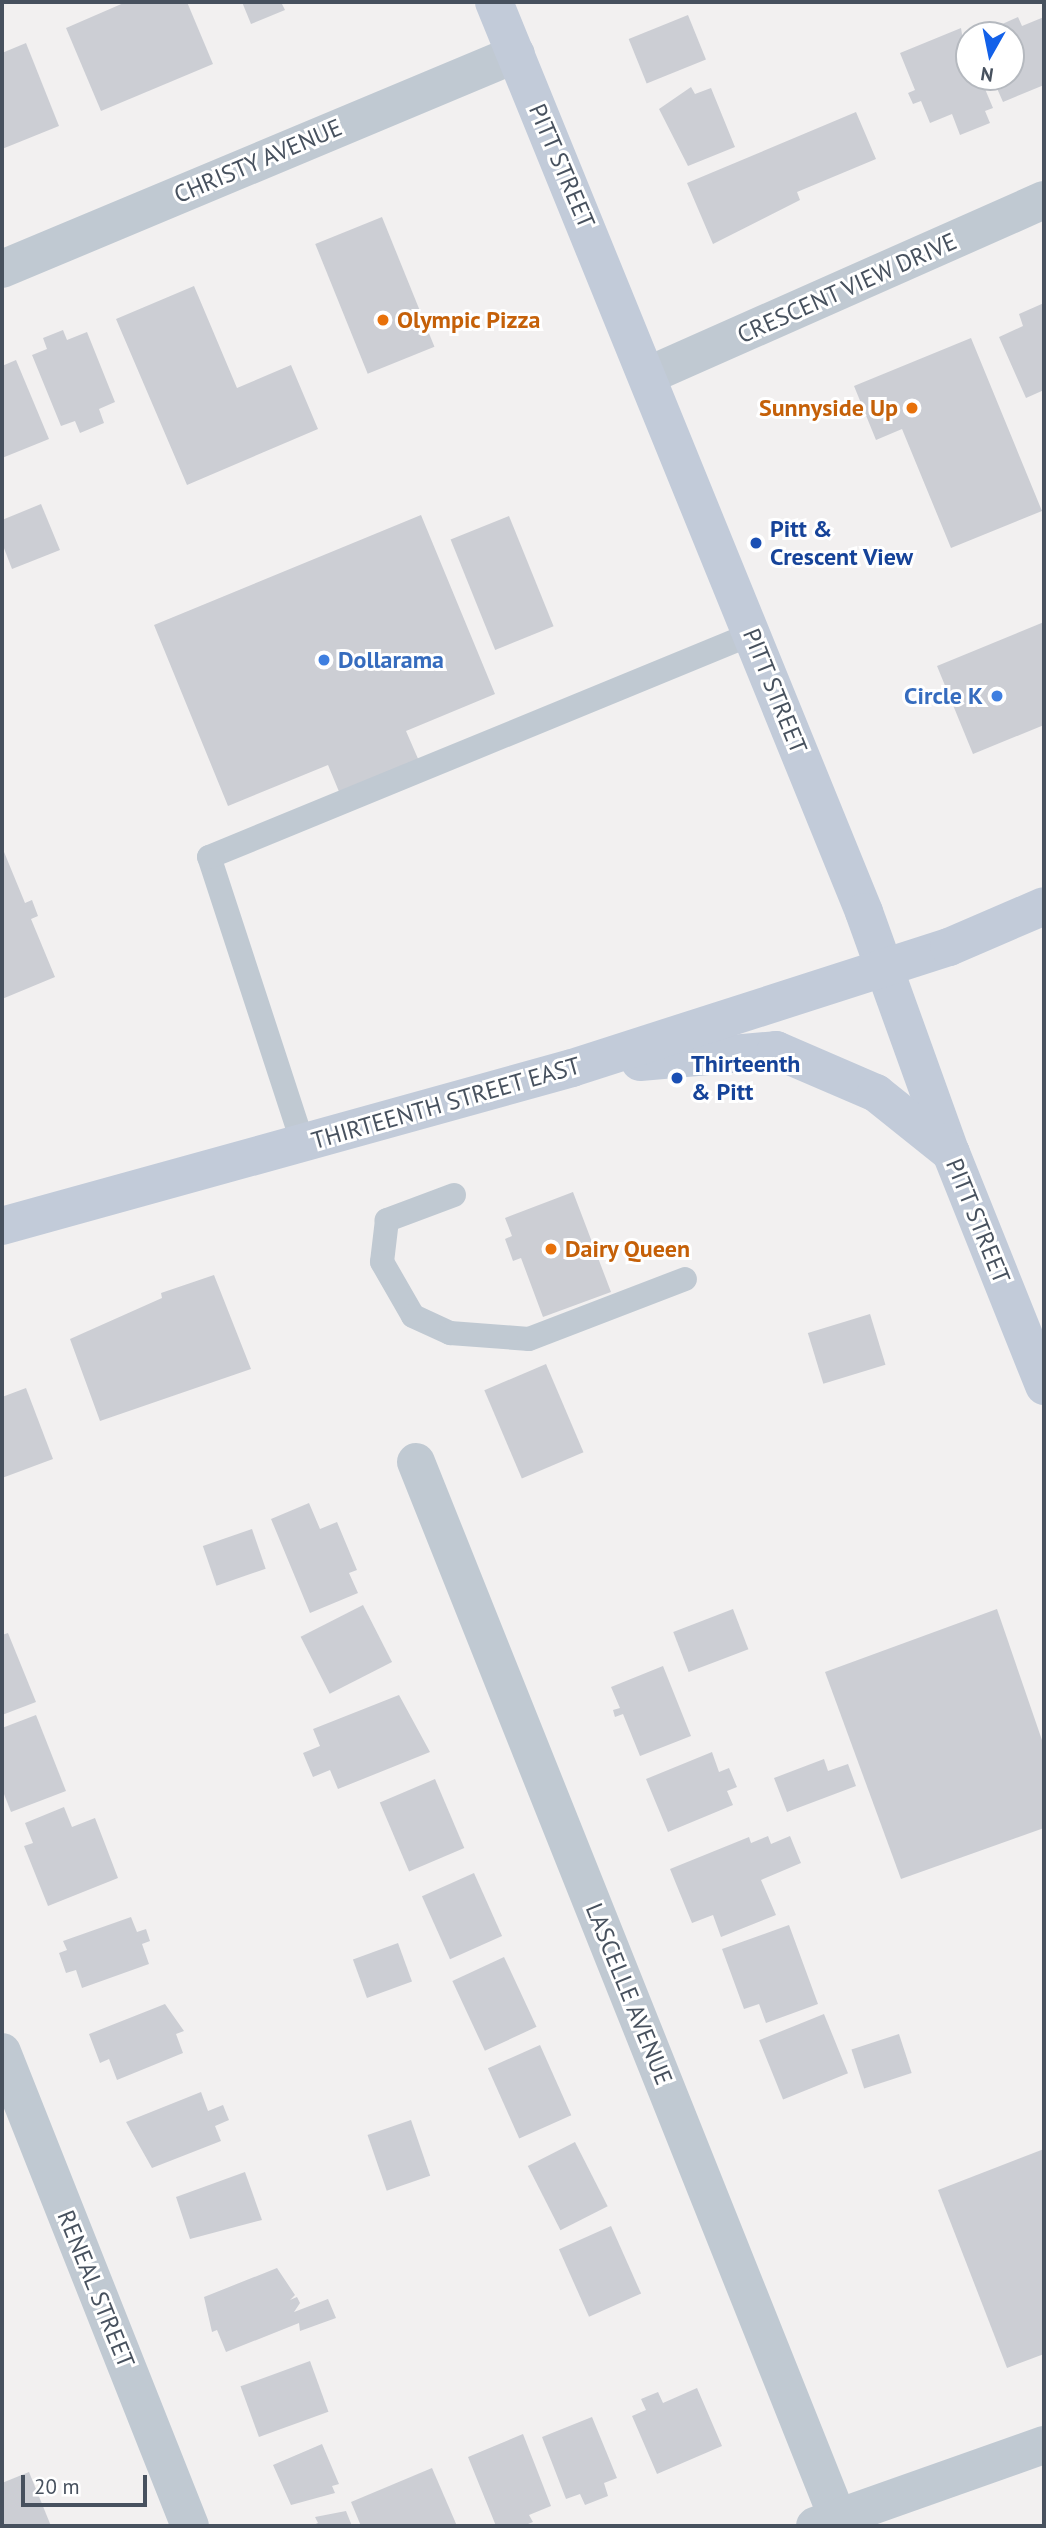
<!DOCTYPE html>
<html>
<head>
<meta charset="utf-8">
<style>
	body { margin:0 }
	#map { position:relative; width:1046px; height:2528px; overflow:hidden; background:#f2f0f0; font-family:"PT Sans",sans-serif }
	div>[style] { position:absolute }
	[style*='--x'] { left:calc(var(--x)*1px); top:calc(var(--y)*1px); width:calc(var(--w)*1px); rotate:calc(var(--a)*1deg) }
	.building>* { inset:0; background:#ccced4; transform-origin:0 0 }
	.lane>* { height:24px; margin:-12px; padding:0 12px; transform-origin:12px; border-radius:12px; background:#c0c9d2 }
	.street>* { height:38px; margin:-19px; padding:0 19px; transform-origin:19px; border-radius:19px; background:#c0c9d2 }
	.secondary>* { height:38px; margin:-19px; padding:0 19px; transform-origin:19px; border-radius:19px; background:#c2cbd9 }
	.dots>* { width:19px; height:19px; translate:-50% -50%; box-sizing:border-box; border:4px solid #fff; border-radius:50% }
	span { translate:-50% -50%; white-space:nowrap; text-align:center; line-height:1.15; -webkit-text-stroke:6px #fff; paint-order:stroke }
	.street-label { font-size:24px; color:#47515e }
	.food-label { font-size:24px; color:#c56008; font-weight:700 }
	.left { translate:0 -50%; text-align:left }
	.right { translate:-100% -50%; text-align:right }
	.transit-label { font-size:24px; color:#164399; font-weight:700 }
	.shop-label { font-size:24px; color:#366cbe; font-weight:700 }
	.frame { position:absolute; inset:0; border:4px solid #47515e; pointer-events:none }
	.north { position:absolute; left:955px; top:21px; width:70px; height:70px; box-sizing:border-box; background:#fff; border:2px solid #b5b9bf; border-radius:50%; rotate:189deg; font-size:19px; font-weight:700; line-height:28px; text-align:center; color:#47515e }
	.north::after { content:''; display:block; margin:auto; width:24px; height:32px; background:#1361e9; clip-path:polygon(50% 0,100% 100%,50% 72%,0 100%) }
	.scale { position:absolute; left:21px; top:2475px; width:126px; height:32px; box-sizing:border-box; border:4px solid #47515e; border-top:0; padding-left:9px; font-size:21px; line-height:24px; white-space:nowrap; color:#47515e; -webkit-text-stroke:5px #fff; paint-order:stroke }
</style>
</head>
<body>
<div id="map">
	<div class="building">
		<i style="clip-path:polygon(126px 2px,187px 2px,213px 64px,101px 111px,66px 28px)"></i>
		<i style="clip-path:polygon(242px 2px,281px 2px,285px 10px,251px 24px)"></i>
		<i style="left:688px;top:15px;width:48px;height:64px;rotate:68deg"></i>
		<i style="clip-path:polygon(1018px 17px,1022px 26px,1044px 17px,1044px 85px,1003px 102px,992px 77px,1011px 77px,1011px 35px,1000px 25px)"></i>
		<i style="clip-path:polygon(961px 28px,969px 77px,980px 77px,993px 108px,985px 111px,990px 123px,960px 135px,952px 114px,930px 123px,921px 101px,913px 104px,908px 93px,915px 90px,900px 53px)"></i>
		<i style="clip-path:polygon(26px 43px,59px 126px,2px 149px,2px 53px)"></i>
		<i style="clip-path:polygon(691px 87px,695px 94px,711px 88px,735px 147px,688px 166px,659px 109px)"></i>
		<i style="clip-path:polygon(856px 112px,876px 159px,797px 192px,800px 200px,713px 244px,687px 183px)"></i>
		<i style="left:382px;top:217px;width:140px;height:72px;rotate:68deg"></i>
		<i style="clip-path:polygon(194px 286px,237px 388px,291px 365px,318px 429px,187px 485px,116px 319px)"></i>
		<i style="clip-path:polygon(1044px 303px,1044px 390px,1026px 398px,999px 337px,1023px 326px,1019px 314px)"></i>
		<i style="clip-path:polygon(63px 330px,67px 340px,87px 332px,115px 402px,99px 409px,104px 423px,80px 433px,75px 421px,61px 426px,32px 355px,47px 349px,43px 338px)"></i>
		<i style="clip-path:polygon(971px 338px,1042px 511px,951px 548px,902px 429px,876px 440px,854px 386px)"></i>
		<i style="clip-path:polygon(16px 360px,49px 439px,2px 458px,2px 366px)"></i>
		<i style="clip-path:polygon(41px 504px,60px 550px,12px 569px,2px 543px,2px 520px)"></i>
		<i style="clip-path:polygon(421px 515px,495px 694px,406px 731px,419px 761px,340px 794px,328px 765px,228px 806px,154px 625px)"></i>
		<i style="left:509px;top:516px;width:119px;height:63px;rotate:68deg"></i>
		<i style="clip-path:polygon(1044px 622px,1044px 725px,973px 754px,937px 666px)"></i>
		<i style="clip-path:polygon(2px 847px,25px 903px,32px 900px,38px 916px,31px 919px,55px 977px,2px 999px)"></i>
		<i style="clip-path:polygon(573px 1192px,611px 1292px,543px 1317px,521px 1258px,513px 1261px,505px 1239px,512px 1236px,505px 1218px)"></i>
		<i style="clip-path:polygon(214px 1275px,251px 1369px,100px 1421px,70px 1339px,162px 1298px,161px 1293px)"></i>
		<i style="left:870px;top:1314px;width:53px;height:65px;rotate:73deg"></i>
		<i style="left:546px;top:1364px;width:96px;height:67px;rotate:67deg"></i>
		<i style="clip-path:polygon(26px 1388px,53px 1459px,2px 1478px,2px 1397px)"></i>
		<i style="clip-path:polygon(309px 1503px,320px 1529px,337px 1522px,357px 1570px,349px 1573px,358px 1593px,310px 1613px,271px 1519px)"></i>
		<i style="left:252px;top:1529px;width:42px;height:52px;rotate:71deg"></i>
		<i style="left:363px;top:1605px;width:64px;height:70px;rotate:63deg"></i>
		<i style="left:733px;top:1609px;width:43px;height:64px;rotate:69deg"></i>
		<i style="clip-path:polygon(997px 1609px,1044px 1746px,1044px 1828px,901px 1879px,825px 1672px)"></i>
		<i style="clip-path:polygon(8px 1633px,36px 1702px,2px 1715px,2px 1635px)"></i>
		<i style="clip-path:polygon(663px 1666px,691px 1736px,640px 1756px,623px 1714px,615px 1717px,613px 1710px,620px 1708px,611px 1687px)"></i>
		<i style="clip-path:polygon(399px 1695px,430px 1752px,338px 1789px,330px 1770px,313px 1777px,303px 1753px,320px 1746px,313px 1729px)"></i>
		<i style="clip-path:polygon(36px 1715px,66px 1791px,11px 1812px,2px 1789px,2px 1728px)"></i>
		<i style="clip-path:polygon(712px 1752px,719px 1772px,729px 1768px,737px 1787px,727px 1791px,733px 1805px,668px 1832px,646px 1779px)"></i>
		<i style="clip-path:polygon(824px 1759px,828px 1771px,848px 1764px,856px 1786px,787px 1812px,774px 1778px)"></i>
		<i style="left:435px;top:1779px;width:75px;height:60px;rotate:67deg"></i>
		<i style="clip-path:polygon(64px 1807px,72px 1827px,95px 1818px,118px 1878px,48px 1906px,24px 1846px,33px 1843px,25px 1823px)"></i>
		<i style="clip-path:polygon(768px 1836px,771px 1844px,790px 1836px,801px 1863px,761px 1880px,776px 1915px,721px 1937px,713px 1915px,692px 1923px,670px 1869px,749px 1837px,751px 1843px)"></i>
		<i style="left:474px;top:1873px;width:69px;height:57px;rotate:66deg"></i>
		<i style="clip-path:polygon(131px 1917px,137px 1932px,146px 1929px,150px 1941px,142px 1944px,149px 1964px,82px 1988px,76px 1970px,66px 1973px,59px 1953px,67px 1950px,63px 1941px)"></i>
		<i style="clip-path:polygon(789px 1925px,818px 2004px,766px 2023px,759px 2004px,744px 2009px,722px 1949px)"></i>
		<i style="left:398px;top:1943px;width:41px;height:48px;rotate:70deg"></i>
		<i style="left:504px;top:1957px;width:77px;height:57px;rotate:65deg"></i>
		<i style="clip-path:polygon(165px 2004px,184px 2031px,176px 2034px,183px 2053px,117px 2080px,109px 2059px,100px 2063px,89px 2034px)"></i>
		<i style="left:824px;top:2014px;width:64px;height:70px;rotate:68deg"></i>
		<i style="left:899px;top:2034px;width:41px;height:50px;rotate:72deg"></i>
		<i style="left:540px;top:2045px;width:77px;height:57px;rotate:66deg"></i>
		<i style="clip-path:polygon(201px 2092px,208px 2111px,223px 2105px,229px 2120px,215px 2126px,221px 2141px,152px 2168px,126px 2122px)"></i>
		<i style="left:411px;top:2120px;width:59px;height:46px;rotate:71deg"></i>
		<i style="left:575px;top:2142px;width:72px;height:53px;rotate:63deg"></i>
		<i style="clip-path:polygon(1044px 2149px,1044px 2354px,1007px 2368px,938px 2190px)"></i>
		<i style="clip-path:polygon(245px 2172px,262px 2220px,190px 2239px,176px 2197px)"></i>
		<i style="left:611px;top:2226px;width:74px;height:57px;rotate:66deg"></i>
		<i style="clip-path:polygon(277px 2268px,295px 2295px,290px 2300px,297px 2297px,300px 2303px,294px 2312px,328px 2299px,336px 2318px,300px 2331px,299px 2323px,226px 2352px,217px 2330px,212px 2332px,204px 2297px)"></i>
		<i style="left:310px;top:2361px;width:54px;height:74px;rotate:70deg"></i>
		<i style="clip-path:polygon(697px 2388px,722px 2446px,657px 2474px,632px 2416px,646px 2410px,641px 2399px,658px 2392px,663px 2403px)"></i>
		<i style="clip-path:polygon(592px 2417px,617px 2478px,604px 2483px,608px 2496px,585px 2505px,580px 2494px,566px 2499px,542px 2437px)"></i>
		<i style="clip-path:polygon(523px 2434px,551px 2506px,529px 2515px,533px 2522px,523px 2526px,496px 2526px,468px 2457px)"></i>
		<i style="clip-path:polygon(322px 2444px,339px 2484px,332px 2486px,335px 2493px,291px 2505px,273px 2465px)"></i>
		<i style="clip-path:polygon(432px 2468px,457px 2526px,361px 2526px,351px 2502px)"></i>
		<i style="clip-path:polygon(29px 2472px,51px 2526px,2px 2526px,2px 2483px)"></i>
		<i style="clip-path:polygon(346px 2511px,352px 2526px,311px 2526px,318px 2523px,315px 2517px)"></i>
	</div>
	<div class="lane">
		<i style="--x:303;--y:1144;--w:302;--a:-108.1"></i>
		<i style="--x:209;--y:857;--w:587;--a:-22.33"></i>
		<i style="--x:454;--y:1195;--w:72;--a:159.5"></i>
		<i style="--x:387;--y:1220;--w:42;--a:96.8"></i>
		<i style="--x:382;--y:1262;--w:62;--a:60.1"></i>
		<i style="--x:413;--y:1316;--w:41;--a:24.7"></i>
		<i style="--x:450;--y:1333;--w:79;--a:4.3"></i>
		<i style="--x:529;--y:1339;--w:167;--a:-21"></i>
	</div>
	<div class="street">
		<i style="--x:2;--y:269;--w:557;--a:-22.7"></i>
		<i style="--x:649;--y:375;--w:432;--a:-23.9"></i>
		<i style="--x:416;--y:1462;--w:1146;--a:68.23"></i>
		<i style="--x:2;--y:2052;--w:510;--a:68.37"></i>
		<i style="--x:815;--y:2526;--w:243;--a:-19.5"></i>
	</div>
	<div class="secondary">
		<i style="--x:494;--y:2;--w:982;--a:67.87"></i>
		<i style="--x:864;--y:912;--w:256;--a:70.2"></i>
		<i style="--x:951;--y:1153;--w:251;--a:68.2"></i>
		<i style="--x:640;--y:1062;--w:137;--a:-5"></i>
		<i style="--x:776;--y:1050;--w:109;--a:23.3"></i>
		<i style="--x:876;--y:1093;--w:96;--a:38.7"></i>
		<i style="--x:2;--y:1226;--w:591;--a:-15.49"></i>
		<i style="--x:572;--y:1068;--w:396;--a:-17.8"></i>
		<i style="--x:949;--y:947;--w:103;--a:-23.3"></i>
	</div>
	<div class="dots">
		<i style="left:383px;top:320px;background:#e8710a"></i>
		<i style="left:912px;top:408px;background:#e8710a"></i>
		<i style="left:756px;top:543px;background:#1a4fb4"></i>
		<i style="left:324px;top:660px;background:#3f7fe0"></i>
		<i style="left:997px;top:696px;background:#3f7fe0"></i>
		<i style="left:677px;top:1078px;background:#1a4fb4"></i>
		<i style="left:551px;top:1249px;background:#e8710a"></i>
	</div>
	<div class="street-label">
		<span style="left:258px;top:161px;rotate:-23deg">CHRISTY AVENUE</span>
		<span style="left:562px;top:166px;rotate:67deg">PITT STREET</span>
		<span style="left:847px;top:288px;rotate:-24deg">CRESCENT VIEW DRIVE</span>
		<span style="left:775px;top:691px;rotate:68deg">PITT STREET</span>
		<span style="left:446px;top:1103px;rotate:-16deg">THIRTEENTH STREET EAST</span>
		<span style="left:978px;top:1221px;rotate:68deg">PITT STREET</span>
		<span style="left:629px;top:1994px;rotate:68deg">LASCELLE AVENUE</span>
		<span style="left:96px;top:2289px;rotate:68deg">RENEAL STREET</span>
	</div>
	<div class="food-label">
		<span class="left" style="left:397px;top:320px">Olympic Pizza</span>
		<span class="right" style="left:898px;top:408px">Sunnyside Up</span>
		<span class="left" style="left:565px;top:1249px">Dairy Queen</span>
	</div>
	<div class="transit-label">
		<span class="left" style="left:770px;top:543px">Pitt &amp;<br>Crescent View</span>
		<span class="left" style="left:691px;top:1078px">Thirteenth<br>&amp; Pitt</span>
	</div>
	<div class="shop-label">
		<span class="left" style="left:338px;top:660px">Dollarama</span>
		<span class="right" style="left:983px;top:696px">Circle K</span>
	</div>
	<div class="frame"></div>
	<div class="north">N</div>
	<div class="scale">20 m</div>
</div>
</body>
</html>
